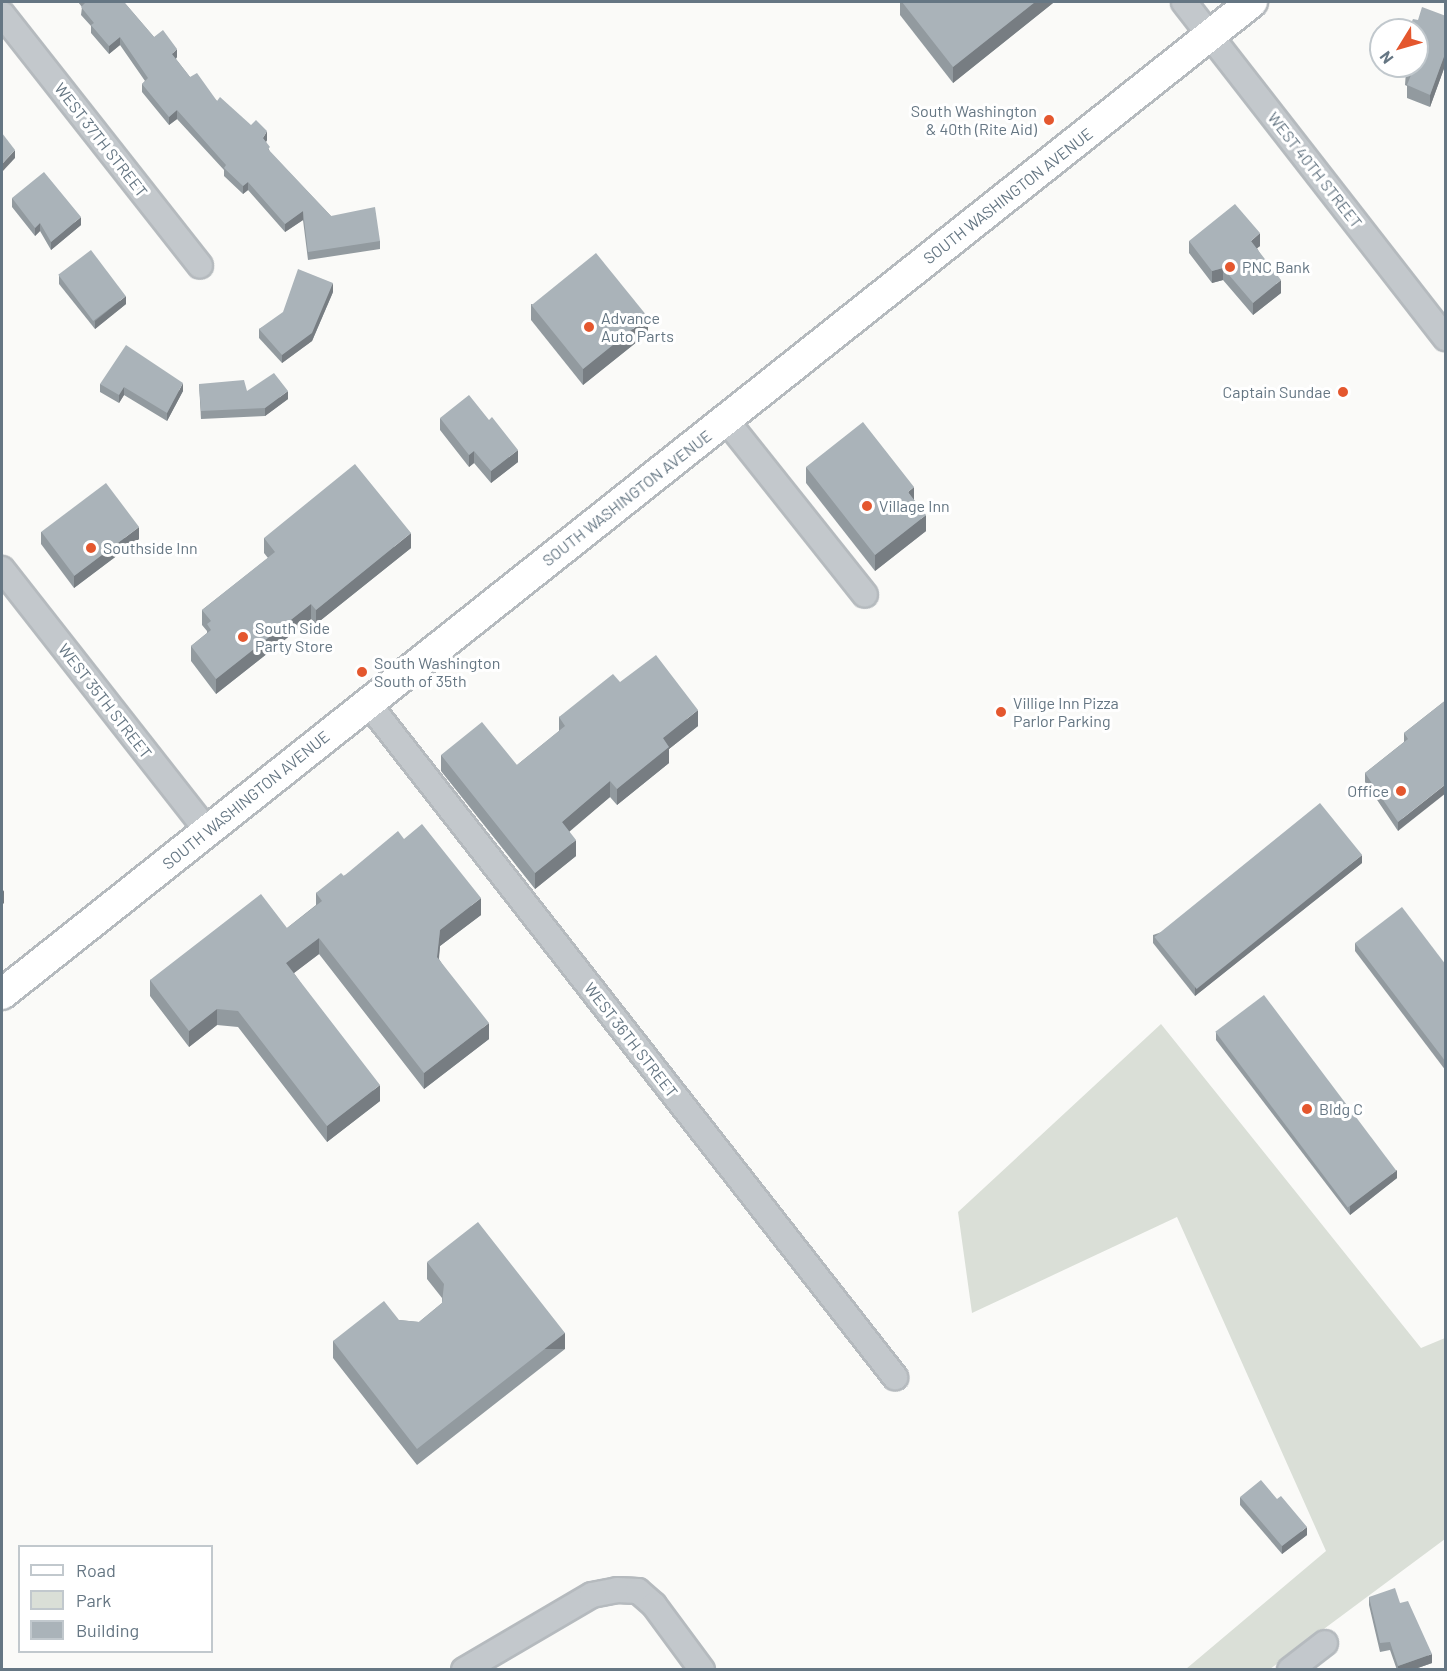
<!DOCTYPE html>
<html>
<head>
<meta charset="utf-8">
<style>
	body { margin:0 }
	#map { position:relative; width:1447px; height:1671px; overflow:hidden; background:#fafaf8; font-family:Barlow,sans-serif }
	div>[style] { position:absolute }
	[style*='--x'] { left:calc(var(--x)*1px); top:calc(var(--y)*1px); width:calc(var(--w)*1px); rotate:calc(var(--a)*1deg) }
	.green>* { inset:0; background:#dadfd7 }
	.roads { filter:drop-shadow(2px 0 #b5babe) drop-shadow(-2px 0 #b5babe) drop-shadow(0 2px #b5babe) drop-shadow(0 -2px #b5babe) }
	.minor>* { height:24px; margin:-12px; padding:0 12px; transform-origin:12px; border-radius:12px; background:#c3c8cc }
	.major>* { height:30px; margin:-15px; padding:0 15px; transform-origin:15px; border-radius:15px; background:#fff }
	.wall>* { inset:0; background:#929a9f }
	.shaded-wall>* { inset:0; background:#777d82; transform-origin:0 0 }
	.building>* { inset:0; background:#aab3b9; transform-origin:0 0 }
	.dots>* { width:16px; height:16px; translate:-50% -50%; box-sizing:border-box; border:3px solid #fff; border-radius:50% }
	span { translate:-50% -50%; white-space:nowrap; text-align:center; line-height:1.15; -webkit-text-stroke:6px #fff; paint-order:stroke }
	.poi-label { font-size:16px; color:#657683 }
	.right { translate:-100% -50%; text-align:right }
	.left { translate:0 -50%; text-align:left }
	.street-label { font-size:16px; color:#657683 }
	.frame { position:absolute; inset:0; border:3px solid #657683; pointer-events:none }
	.legend { position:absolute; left:18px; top:1545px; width:195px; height:108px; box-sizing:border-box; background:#fff; border:2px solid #c1c8cd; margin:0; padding:8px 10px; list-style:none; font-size:18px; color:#657683 }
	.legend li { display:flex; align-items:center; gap:12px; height:30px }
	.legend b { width:30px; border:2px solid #c1c8cd }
	.north { position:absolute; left:1369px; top:18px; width:60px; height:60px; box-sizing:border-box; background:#fff; border:2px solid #c1c8cd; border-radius:50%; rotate:233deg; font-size:16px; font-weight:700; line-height:24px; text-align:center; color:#657683 }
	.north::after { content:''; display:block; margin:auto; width:21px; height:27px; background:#e4572e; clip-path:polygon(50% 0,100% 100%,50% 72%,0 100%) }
</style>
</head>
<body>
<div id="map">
	<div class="green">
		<i style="clip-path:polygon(1161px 1024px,1421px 1348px,1445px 1338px,1445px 1539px,1270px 1669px,1186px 1669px,1326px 1551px,1177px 1217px,972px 1313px,958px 1212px)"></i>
	</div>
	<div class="roads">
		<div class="minor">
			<i style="--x:1184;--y:2;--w:426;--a:52.1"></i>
			<i style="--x:2;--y:14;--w:320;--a:51.8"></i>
			<i style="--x:726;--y:420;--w:223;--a:51.5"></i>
			<i style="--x:2;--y:569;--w:334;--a:51.9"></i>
			<i style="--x:368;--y:703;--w:856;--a:51.98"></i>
			<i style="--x:464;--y:1670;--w:148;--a:-30.4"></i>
			<i style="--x:592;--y:1595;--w:25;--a:-11"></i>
			<i style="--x:617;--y:1590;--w:21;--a:3"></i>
			<i style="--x:638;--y:1591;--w:21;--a:41"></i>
			<i style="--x:654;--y:1605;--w:81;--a:53.6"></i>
			<i style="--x:1290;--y:1670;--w:44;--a:-37.6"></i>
		</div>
		<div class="major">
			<i style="--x:2;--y:994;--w:1596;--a:-38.44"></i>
		</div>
	</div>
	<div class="wall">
		<i style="clip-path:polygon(78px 2px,124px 2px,154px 37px,177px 57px,176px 59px,190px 77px,217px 101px,267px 140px,266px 142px,270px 152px,331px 216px,380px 241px,380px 249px,308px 260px,303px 220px,285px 232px,248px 190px,243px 194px,224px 176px,224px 170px,177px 119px,169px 125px,142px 92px,142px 84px,145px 81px,120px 45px,109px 54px,91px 33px,91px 26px,81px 15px,82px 7px)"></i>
		<i style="clip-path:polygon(900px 2px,1053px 2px,1053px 3px,953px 83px,900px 15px)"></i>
		<i style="clip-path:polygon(1446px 16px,1446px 63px,1430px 107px,1407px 98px,1407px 86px,1405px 85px,1406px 71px,1401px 69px,1401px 66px,1417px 66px,1418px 20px)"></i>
		<i style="clip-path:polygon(12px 198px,81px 225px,51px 250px,40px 231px,35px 236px,12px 207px)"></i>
		<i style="clip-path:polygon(1189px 241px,1260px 246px,1257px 248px,1281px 293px,1253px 315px,1223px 280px,1212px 283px,1189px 253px)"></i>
		<i style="clip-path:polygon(59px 275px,126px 304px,95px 329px,59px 284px)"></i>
		<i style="clip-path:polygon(333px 292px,312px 341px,282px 363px,259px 338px,259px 329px)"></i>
		<i style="clip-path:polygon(531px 304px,648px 333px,583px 385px,531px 320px)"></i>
		<i style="clip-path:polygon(100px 384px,183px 391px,167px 421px,124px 395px,119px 403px,100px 392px)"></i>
		<i style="clip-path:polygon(199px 384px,247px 391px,288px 399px,265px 416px,201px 419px)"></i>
		<i style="clip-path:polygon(440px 418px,518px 462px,491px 483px,474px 463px,469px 467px,440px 430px)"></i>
		<i style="clip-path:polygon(806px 467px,914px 500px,926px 531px,875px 571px,806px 483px)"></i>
		<i style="clip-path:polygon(41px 532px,139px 539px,74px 588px,41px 544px)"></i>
		<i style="clip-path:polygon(264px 538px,411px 548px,316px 624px,311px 619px,216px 694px,191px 661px,191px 646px,207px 633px,207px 631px,202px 625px,202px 610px,268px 558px,264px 553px)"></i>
		<i style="clip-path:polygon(620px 682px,698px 726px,669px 749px,669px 763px,617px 805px,610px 797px,569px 831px,576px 856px,535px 889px,441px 771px,441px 755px,517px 765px,559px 731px,559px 717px)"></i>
		<i style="clip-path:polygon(1446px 700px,1398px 831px,1365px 782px,1365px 773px,1404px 742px,1404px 733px)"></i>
		<i style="clip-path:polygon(404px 839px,481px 915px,440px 946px,439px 959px,489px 1039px,424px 1089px,319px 954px,294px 973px,380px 1101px,327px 1142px,238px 1027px,217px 1025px,189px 1047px,150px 996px,150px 980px,287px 928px,316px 905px,316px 893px)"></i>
		<i style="clip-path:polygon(1362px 863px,1195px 996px,1153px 943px,1153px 935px)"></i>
		<i style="clip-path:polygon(1355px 943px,1446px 965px,1446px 1071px,1355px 951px)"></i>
		<i style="clip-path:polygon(1216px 1032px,1397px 1178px,1350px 1215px,1216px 1040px)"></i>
		<i style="clip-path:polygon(427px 1262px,565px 1349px,417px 1465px,333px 1358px,333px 1341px,399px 1320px,419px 1322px,442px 1303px,442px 1298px,427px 1279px)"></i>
		<i style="clip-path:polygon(1240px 1497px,1307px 1535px,1282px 1554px,1240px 1505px)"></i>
		<i style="clip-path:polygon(1369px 1597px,1400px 1603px,1432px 1663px,1412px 1670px,1397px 1670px,1390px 1650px,1380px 1652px,1369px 1605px)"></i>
	</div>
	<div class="shaded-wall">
		<i style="clip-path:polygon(1035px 2px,1053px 2px,1053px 3px,953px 83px,953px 67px)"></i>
		<i style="clip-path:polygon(120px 37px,120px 45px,109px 54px,109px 46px)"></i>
		<i style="clip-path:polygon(177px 49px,177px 57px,172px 62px,172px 54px)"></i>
		<i style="clip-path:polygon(1446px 51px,1446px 63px,1430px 107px,1430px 95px)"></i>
		<i style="clip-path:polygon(177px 110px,177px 119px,169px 125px,169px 117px)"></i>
		<i style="clip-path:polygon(267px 131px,267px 140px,263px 147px,263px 138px)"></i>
		<i style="clip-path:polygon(15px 150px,15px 158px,2px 172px,2px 164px)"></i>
		<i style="clip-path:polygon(248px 182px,248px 190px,243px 194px,243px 186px)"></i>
		<i style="clip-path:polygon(303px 211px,303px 220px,285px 232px,285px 224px)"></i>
		<i style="clip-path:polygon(81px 217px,81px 225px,51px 250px,51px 242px)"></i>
		<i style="clip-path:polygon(40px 223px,40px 231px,35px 236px,35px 228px)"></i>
		<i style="clip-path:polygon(1260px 233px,1260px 246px,1251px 253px,1251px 241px)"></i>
		<i style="clip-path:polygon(1223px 268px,1223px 280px,1212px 283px,1212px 271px)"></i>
		<i style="clip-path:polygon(1281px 280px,1281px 293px,1253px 315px,1253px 303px)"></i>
		<i style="clip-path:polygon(333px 283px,333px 292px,312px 341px,282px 363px,282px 355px)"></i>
		<i style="clip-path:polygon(126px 296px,126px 304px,95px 329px,95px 321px)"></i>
		<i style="clip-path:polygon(648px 317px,648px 333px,583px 385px,583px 369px)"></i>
		<i style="clip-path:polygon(183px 383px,183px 391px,167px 421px,167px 413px)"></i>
		<i style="clip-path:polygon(124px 387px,124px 395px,119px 403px,119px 395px)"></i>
		<i style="clip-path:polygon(288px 391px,288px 399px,265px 416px,265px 408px)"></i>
		<i style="clip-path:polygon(518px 450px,518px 462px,491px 483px,491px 471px)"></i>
		<i style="clip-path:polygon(474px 451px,474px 463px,469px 467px,469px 455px)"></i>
		<i style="clip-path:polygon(914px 487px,914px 503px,908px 492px)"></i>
		<i style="clip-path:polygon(926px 515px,926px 531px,875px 571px,875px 555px)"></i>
		<i style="clip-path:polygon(139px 527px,139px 539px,74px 588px,74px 576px)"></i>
		<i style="clip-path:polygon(411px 533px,411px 548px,316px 624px,316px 610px)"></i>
		<i style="clip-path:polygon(311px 604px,311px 619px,216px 694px,216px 679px)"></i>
		<i style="clip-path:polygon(698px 710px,698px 726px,669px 749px,669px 763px,617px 805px,617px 789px,663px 738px)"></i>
		<i style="clip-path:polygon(610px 781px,610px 797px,562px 838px,562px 822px)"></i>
		<i style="clip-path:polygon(1446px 784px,1446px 793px,1398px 831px,1398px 822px)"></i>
		<i style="clip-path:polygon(576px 840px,576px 856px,535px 889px,535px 873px)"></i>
		<i style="clip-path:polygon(1362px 855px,1362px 863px,1195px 996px,1195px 987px)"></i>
		<i style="clip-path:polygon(4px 890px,4px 903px,2px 905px,2px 893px)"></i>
		<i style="clip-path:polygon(481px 898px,481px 915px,440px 946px,437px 973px,437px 957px,440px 930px)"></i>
		<i style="clip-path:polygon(319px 938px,319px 954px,286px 979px,286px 963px)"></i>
		<i style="clip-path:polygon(217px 1009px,217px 1025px,189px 1047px,189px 1031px)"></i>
		<i style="clip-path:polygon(489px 1023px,489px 1039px,424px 1089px,424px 1073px)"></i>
		<i style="clip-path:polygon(380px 1085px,380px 1101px,327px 1142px,327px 1126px)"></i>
		<i style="clip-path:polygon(1397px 1170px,1397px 1178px,1350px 1215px,1350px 1206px)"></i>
		<i style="left:565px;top:1333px;width:16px;height:188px;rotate:90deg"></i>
		<i style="clip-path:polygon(1307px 1527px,1307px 1535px,1282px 1554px,1282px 1546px)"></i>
		<i style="clip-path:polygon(1432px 1654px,1432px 1663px,1412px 1670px,1398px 1670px,1398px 1666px)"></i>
	</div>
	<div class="building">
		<i style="clip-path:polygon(84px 2px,124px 2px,154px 37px,163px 30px,177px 49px,172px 54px,190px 77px,197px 73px,217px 101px,220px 97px,251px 125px,256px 120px,267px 131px,263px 138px,270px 147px,268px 149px,331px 216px,375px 207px,380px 241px,308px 252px,303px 211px,285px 224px,248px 182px,243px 186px,224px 168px,226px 165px,177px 110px,169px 117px,142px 84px,148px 78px,120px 37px,109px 46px,91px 25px,94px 23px,81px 7px,85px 3px)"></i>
		<i style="clip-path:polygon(902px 2px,1035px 2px,953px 67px)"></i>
		<i style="clip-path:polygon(1422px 7px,1446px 16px,1446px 51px,1430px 95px,1407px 85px,1411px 75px,1405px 72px,1407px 66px,1417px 66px,1417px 30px,1408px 30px,1413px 19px,1418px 20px)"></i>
		<i style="clip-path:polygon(2px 133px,15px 150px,2px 164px)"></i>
		<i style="clip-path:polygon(44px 172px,81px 217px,51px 242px,40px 223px,35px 228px,12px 198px)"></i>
		<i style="clip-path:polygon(1235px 204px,1260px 233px,1251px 241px,1281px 280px,1253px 303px,1223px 268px,1212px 271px,1189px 241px)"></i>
		<i style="left:91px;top:250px;width:58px;height:41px;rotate:53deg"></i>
		<i style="left:596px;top:253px;width:82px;height:83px;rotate:51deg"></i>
		<i style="clip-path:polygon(298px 269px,333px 283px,312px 333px,282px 355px,259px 329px,283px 312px)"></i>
		<i style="clip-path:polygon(126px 345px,183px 383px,167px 413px,124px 387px,119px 395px,100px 384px)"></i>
		<i style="clip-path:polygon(274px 373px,288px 391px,265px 408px,201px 411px,199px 384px,244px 380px,247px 391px)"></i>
		<i style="clip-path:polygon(469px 395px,489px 420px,492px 417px,518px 450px,491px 471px,474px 451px,469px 455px,440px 418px)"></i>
		<i style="clip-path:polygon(863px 422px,914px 487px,908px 492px,926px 515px,875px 555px,806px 467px)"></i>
		<i style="clip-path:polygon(355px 464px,411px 533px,316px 610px,311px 604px,216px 679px,191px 646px,211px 630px,207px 624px,211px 621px,202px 610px,275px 552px,264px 538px)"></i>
		<i style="left:106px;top:483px;width:55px;height:81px;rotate:53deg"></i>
		<i style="clip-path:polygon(656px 655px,698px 710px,663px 738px,669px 747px,617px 789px,610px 781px,562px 822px,576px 840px,535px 873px,441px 755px,482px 722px,517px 765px,565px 726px,559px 717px,613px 674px,620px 682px)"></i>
		<i style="clip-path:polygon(1446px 700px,1446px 784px,1398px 822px,1365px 773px,1408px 739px,1404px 733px)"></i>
		<i style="left:1320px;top:803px;width:67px;height:213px;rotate:51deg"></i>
		<i style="clip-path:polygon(422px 824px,481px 898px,440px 930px,437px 957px,489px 1023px,424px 1073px,319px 938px,286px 963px,380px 1085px,327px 1126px,238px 1011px,217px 1009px,189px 1031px,150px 980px,261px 894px,287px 928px,322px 901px,316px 893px,341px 873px,344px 876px,398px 831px,404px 839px)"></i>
		<i style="clip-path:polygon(1402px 907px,1446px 965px,1446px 1062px,1355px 943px)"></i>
		<i style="left:1264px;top:995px;width:220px;height:61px;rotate:53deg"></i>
		<i style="clip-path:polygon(478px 1222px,565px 1333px,417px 1449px,333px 1341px,384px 1301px,399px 1320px,419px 1322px,442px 1303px,444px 1284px,427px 1262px)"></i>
		<i style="clip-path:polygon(1261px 1480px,1277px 1499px,1281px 1496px,1307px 1527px,1282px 1546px,1240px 1497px)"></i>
		<i style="clip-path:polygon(1395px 1588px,1400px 1603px,1408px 1601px,1432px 1654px,1398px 1666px,1390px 1642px,1380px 1643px,1369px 1597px)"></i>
	</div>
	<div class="dots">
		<i style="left:1049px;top:120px;background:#e4572e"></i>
		<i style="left:1230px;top:267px;background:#e4572e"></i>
		<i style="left:589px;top:327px;background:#e4572e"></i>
		<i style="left:1343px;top:392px;background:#e4572e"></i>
		<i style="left:867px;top:506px;background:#e4572e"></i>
		<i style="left:91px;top:548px;background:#e4572e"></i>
		<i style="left:243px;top:637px;background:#e4572e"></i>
		<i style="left:362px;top:672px;background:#e4572e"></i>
		<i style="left:1001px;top:712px;background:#e4572e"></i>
		<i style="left:1401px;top:791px;background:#e4572e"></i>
		<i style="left:1307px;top:1109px;background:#e4572e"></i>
	</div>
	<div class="poi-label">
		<span class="right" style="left:1037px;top:120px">South Washington<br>&amp; 40th (Rite Aid)</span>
		<span class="left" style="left:1242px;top:267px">PNC Bank</span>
		<span class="left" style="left:601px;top:327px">Advance<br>Auto Parts</span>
		<span class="right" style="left:1331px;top:392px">Captain Sundae</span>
		<span class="left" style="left:879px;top:506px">Village Inn</span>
		<span class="left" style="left:103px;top:548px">Southside Inn</span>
		<span class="left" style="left:255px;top:637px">South Side<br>Party Store</span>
		<span class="left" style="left:374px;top:672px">South Washington<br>South of 35th</span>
		<span class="left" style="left:1013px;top:712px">Villige Inn Pizza<br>Parlor Parking</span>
		<span class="right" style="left:1389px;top:791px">Office</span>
		<span class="left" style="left:1319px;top:1109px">Bldg C</span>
	</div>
	<div class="street-label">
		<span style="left:101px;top:140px;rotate:52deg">WEST 37TH STREET</span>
		<span style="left:1315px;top:170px;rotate:52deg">WEST 40TH STREET</span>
		<span style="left:1008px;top:196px;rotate:-38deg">SOUTH WASHINGTON AVENUE</span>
		<span style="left:627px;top:498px;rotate:-38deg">SOUTH WASHINGTON AVENUE</span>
		<span style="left:105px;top:701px;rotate:52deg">WEST 35TH STREET</span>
		<span style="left:246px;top:800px;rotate:-39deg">SOUTH WASHINGTON AVENUE</span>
		<span style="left:631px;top:1040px;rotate:52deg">WEST 36TH STREET</span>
	</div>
	<div class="frame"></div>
	<ul class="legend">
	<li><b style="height:8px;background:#fff"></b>Road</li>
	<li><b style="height:16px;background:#dadfd7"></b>Park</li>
	<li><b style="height:16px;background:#aab3b9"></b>Building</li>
	</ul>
	<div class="north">N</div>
</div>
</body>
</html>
